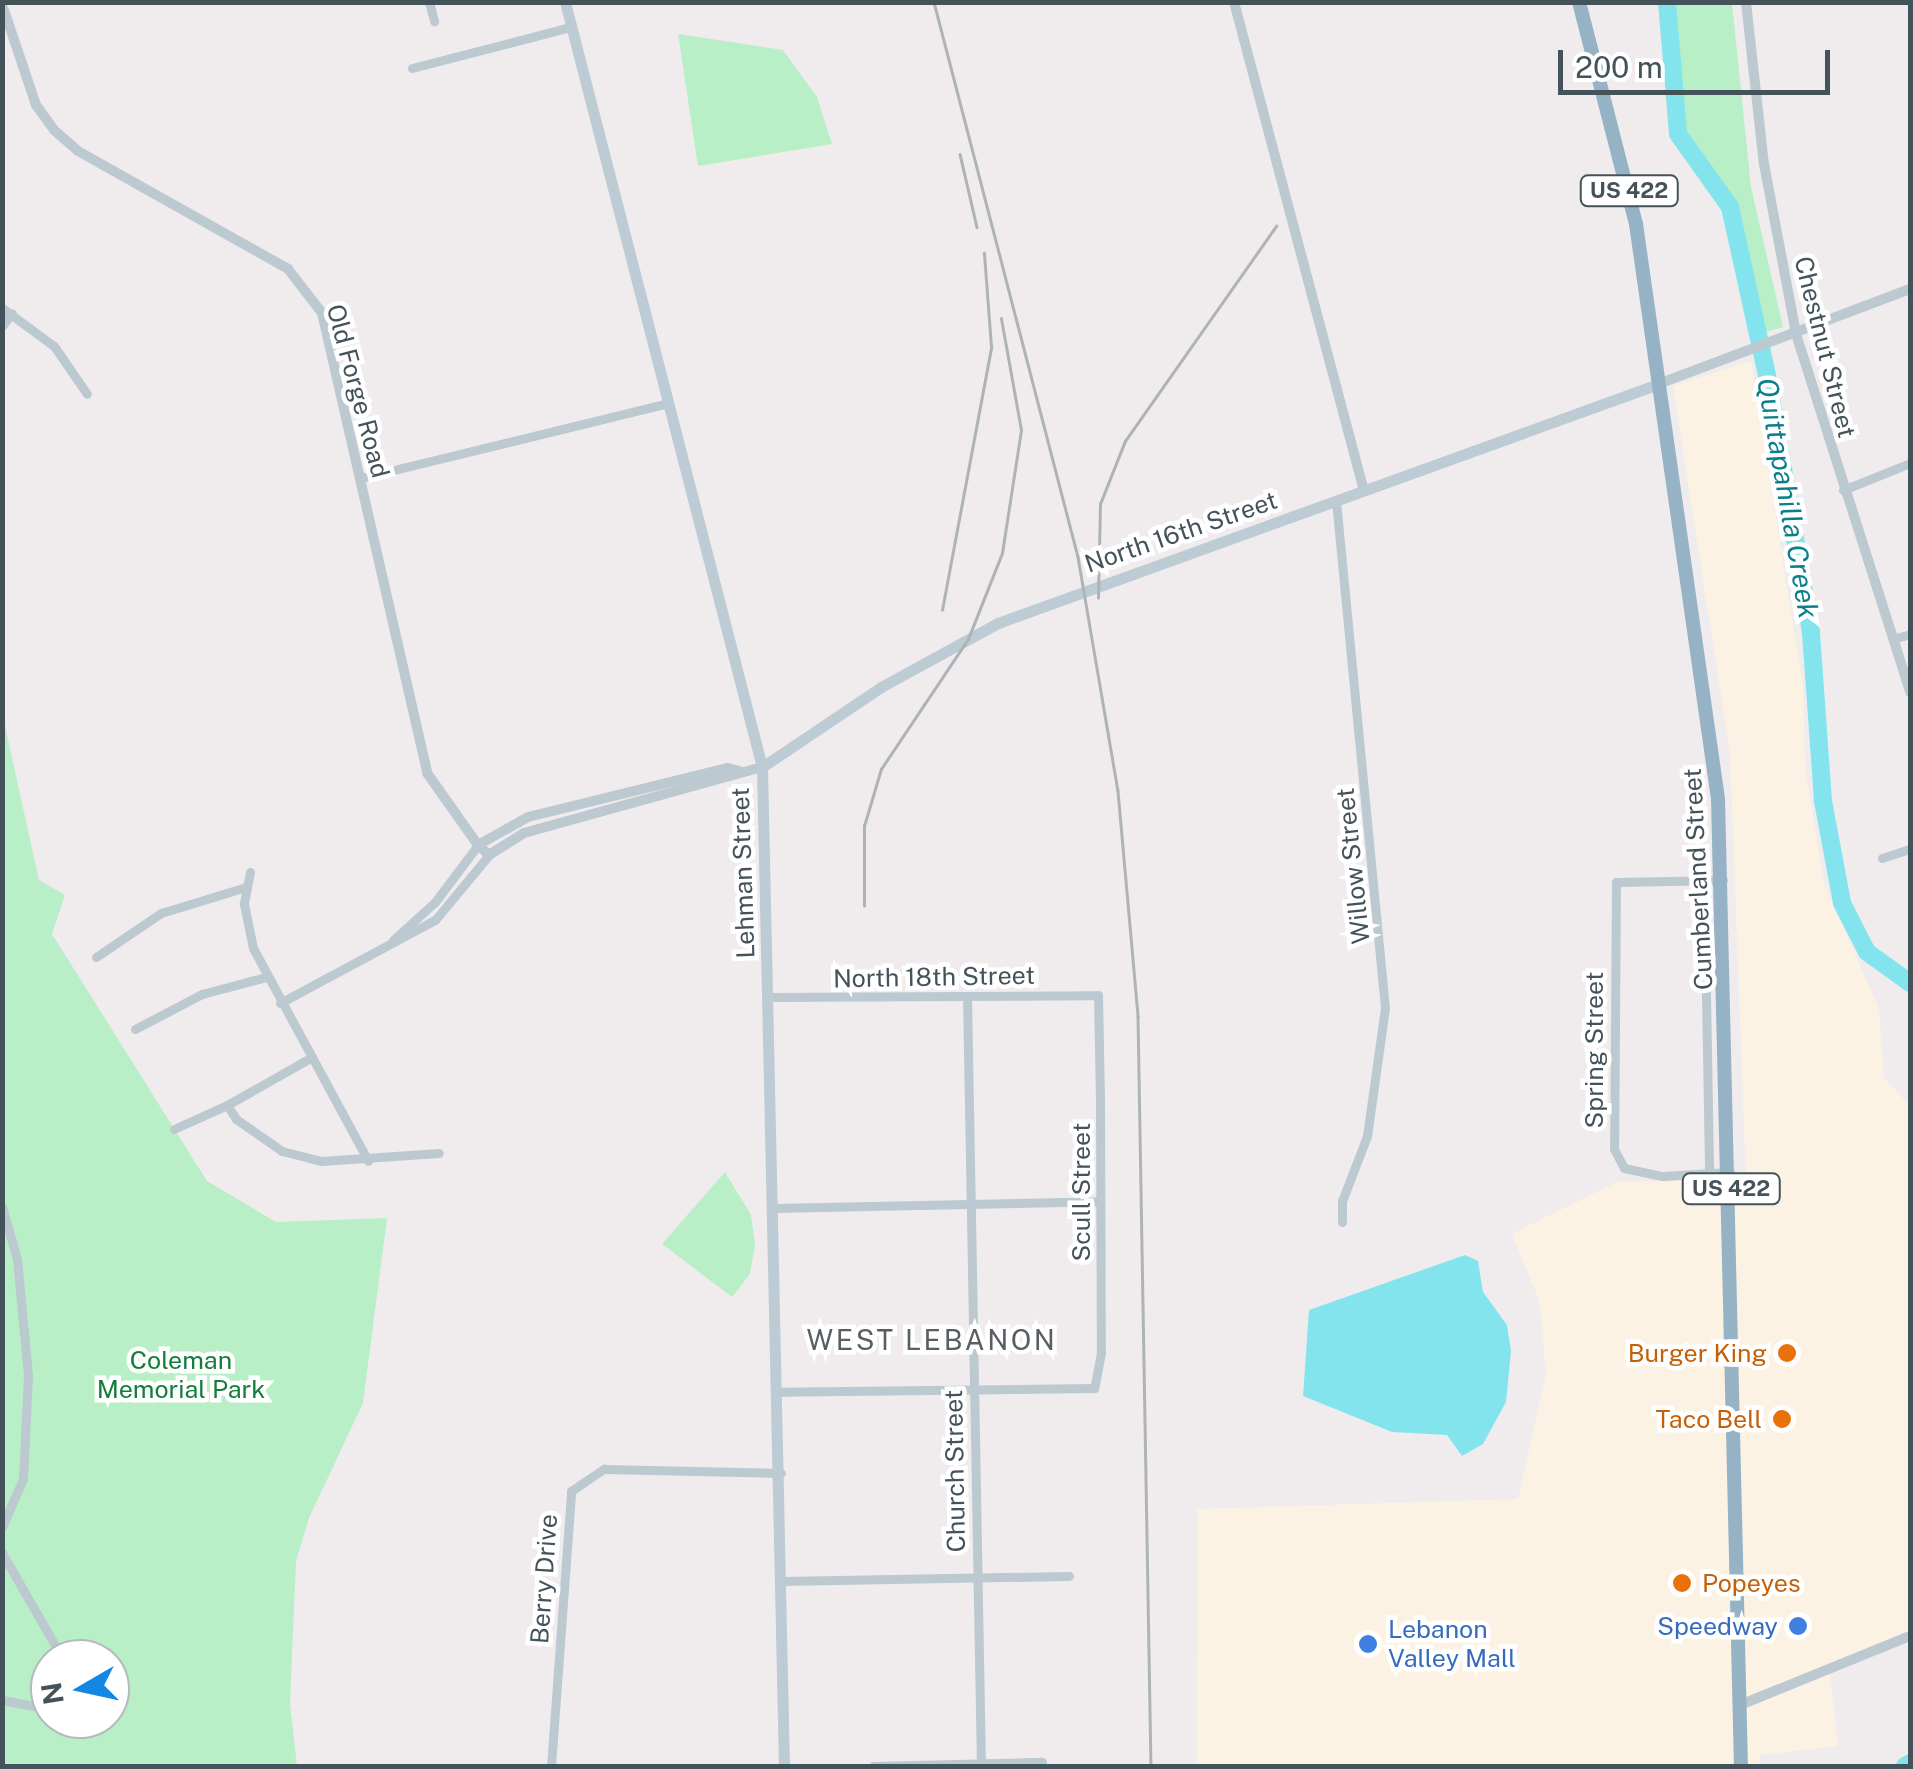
<!DOCTYPE html>
<html>
<head>
<meta charset="utf-8">
<style>
	body { margin:0 }
	#map { position:relative; width:1913px; height:1769px; overflow:hidden; background:#f0eced; font-family:"Public Sans",sans-serif }
	div>[style] { position:absolute }
	[style*='--x'] { left:calc(var(--x)*1px); top:calc(var(--y)*1px); width:calc(var(--w)*1px); rotate:calc(var(--a)*1deg) }
	.commercial>* { inset:0; background:#fcf2e4 }
	.green>* { inset:0; background:#b8efc7 }
	.water>* { inset:0; background:#84e4ee }
	.river>* { height:18px; margin:-9px; padding:0 9px; transform-origin:9px; border-radius:9px; background:#84e4ee }
	.minor>* { height:9px; margin:-4.5px; padding:0 4.5px; transform-origin:4.5px; border-radius:4.5px; background:#bcc9d0 }
	.tertiary>* { height:10px; margin:-5px; padding:0 5px; transform-origin:5px; border-radius:5px; background:#bcc9d0 }
	.secondary>* { height:11px; margin:-5.5px; padding:0 5.5px; transform-origin:5.5px; border-radius:5.5px; background:#bccbd4 }
	.trunk>* { height:14px; margin:-7px; padding:0 7px; transform-origin:7px; border-radius:7px; background:#96b3c6 }
	.rail>* { height:2.5px; margin:-1.25px; padding:0 1.25px; transform-origin:1.25px; border-radius:1.25px; background:#aeb3b7 }
	.dots>* { width:28px; height:28px; translate:-50% -50%; box-sizing:border-box; border:5px solid #fff; border-radius:50% }
	span { translate:-50% -50%; white-space:nowrap; text-align:center; line-height:1.15; -webkit-text-stroke:9px #fff; paint-order:stroke }
	.shield-label span { padding:2px 8px; background:#fff; border:2px solid; border-radius:8px; -webkit-text-stroke-width:0 }
	.shield-label { font-size:22px; color:#44535a; font-weight:700 }
	.street-label { font-size:25px; color:#44535a }
	.food-label { font-size:25px; color:#c56008 }
	.right { translate:-100% -50%; text-align:right }
	.left { translate:0 -50%; text-align:left }
	.park-label { font-size:25px; color:#147d3c }
	.shop-label { font-size:25px; color:#366cbe }
	.water-label { font-size:28px; color:#0a7f8b; font-style:italic }
	.neighbourhood-label { font-size:28px; color:#595e62; letter-spacing:2.5px }
	.frame { position:absolute; inset:0; border:5px solid #44535a; pointer-events:none }
	.north { position:absolute; left:30px; top:1639px; width:100px; height:100px; box-sizing:border-box; background:#fff; border:2px solid #b4babd; border-radius:50%; rotate:261deg; font-size:28px; font-weight:700; line-height:40px; text-align:center; color:#44535a }
	.north::after { content:''; display:block; margin:auto; width:35px; height:45px; background:#1487e2; clip-path:polygon(50% 0,100% 100%,50% 72%,0 100%) }
	.scale { position:absolute; left:1558px; top:50px; width:272px; height:45px; box-sizing:border-box; border:5px solid #44535a; border-top:0; padding-left:12px; font-size:30px; line-height:35px; white-space:nowrap; color:#44535a; -webkit-text-stroke:8px #fff; paint-order:stroke }
</style>
</head>
<body>
<div id="map">
	<div class="commercial">
		<i style="clip-path:polygon(1751px 361px,1803px 687px,1805px 767px,1824px 884px,1879px 1009px,1884px 1078px,1910px 1106px,1910px 1630px,1829px 1666px,1838px 1746px,1760px 1755px,1759px 1766px,1197px 1766px,1198px 1509px,1518px 1499px,1546px 1374px,1540px 1302px,1512px 1234px,1617px 1182px,1746px 1180px,1730px 752px,1673px 386px)"></i>
	</div>
	<div class="green">
		<i style="clip-path:polygon(1672px 3px,1732px 3px,1751px 187px,1783px 327px,1762px 333px,1735px 205px,1681px 127px)"></i>
		<i style="clip-path:polygon(678px 34px,783px 50px,817px 97px,832px 144px,698px 166px)"></i>
		<i style="clip-path:polygon(evenodd,3px 717px,39px 880px,65px 895px,52px 934px,207px 1181px,276px 1222px,387px 1218px,363px 1403px,309px 1518px,296px 1561px,290px 1703px,297px 1766px,3px 1766px,3px 717px,50px 1659px,110px 1659px,110px 1719px,50px 1719px,50px 1659px)"></i>
		<i style="clip-path:polygon(725px 1172px,751px 1215px,755px 1244px,750px 1274px,732px 1297px,662px 1244px)"></i>
	</div>
	<div class="water">
		<i style="clip-path:polygon(1465px 1255px,1478px 1261px,1483px 1292px,1507px 1325px,1511px 1351px,1506px 1402px,1483px 1444px,1462px 1456px,1447px 1435px,1392px 1432px,1303px 1396px,1309px 1310px)"></i>
	</div>
	<div class="river">
		<i style="--x:1667;--y:2;--w:132;--a:85.2"></i>
		<i style="--x:1678;--y:134;--w:90;--a:54.5"></i>
		<i style="--x:1730;--y:207;--w:172;--a:77.6"></i>
		<i style="--x:1767;--y:375;--w:262;--a:80.3"></i>
		<i style="--x:1811;--y:633;--w:168;--a:85.9"></i>
		<i style="--x:1823;--y:801;--w:104;--a:79.4"></i>
		<i style="--x:1842;--y:903;--w:55;--a:63"></i>
		<i style="--x:1867;--y:952;--w:53;--a:35.8"></i>
		<i style="--x:1905;--y:1766;--w:6;--a:-31"></i>
	</div>
	<div class="minor">
		<i style="--x:429;--y:2;--w:20;--a:75"></i>
		<i style="--x:412;--y:68;--w:164;--a:-14.5"></i>
		<i style="--x:2;--y:308;--w:64;--a:36.2"></i>
		<i style="--x:54;--y:346;--w:58;--a:55.5"></i>
		<i style="--x:2;--y:326;--w:16;--a:-52"></i>
		<i style="--x:361;--y:478;--w:317;--a:-13.7"></i>
		<i style="--x:1843;--y:490;--w:72;--a:-21.9"></i>
		<i style="--x:1336;--y:501;--w:509;--a:84.48"></i>
		<i style="--x:1385;--y:1008;--w:129;--a:98"></i>
		<i style="--x:1367;--y:1136;--w:70;--a:111"></i>
		<i style="--x:1342;--y:1201;--w:21;--a:90"></i>
		<i style="--x:1893;--y:639;--w:18;--a:-16"></i>
		<i style="--x:1882;--y:858;--w:29;--a:-18"></i>
		<i style="--x:250;--y:872;--w:33;--a:101"></i>
		<i style="--x:244;--y:904;--w:45;--a:78.4"></i>
		<i style="--x:253;--y:948;--w:242;--a:61.6"></i>
		<i style="--x:1704;--y:880;--w:294;--a:89"></i>
		<i style="--x:1723;--y:880;--w:107;--a:178.9"></i>
		<i style="--x:1616;--y:882;--w:267;--a:90.4"></i>
		<i style="--x:1614;--y:1149;--w:21;--a:62"></i>
		<i style="--x:1624;--y:1168;--w:39;--a:12"></i>
		<i style="--x:1662;--y:1176;--w:68;--a:-3.4"></i>
		<i style="--x:393;--y:940;--w:57;--a:-42.1"></i>
		<i style="--x:435;--y:902;--w:71;--a:-53"></i>
		<i style="--x:96;--y:957;--w:78;--a:-34.1"></i>
		<i style="--x:161;--y:913;--w:89;--a:-17"></i>
		<i style="--x:967;--y:996;--w:769;--a:88.96"></i>
		<i style="--x:770;--y:997;--w:328;--a:-0.3"></i>
		<i style="--x:1098;--y:995;--w:104;--a:88.9"></i>
		<i style="--x:1100;--y:1099;--w:254;--a:89.8"></i>
		<i style="--x:1101;--y:1353;--w:36;--a:101"></i>
		<i style="--x:1094;--y:1388;--w:314;--a:179.3"></i>
		<i style="--x:280;--y:1003;--w:176;--a:-28.2"></i>
		<i style="--x:435;--y:920;--w:85;--a:-50.3"></i>
		<i style="--x:135;--y:1029;--w:76;--a:-27.6"></i>
		<i style="--x:202;--y:994;--w:66;--a:-14.9"></i>
		<i style="--x:312;--y:1057;--w:98;--a:150.5"></i>
		<i style="--x:227;--y:1105;--w:17;--a:57"></i>
		<i style="--x:236;--y:1119;--w:56;--a:34.8"></i>
		<i style="--x:282;--y:1151;--w:40;--a:14.4"></i>
		<i style="--x:321;--y:1161;--w:118;--a:-3.9"></i>
		<i style="--x:174;--y:1129;--w:58;--a:-24.4"></i>
		<i style="--x:2;--y:1207;--w:54;--a:73.9"></i>
		<i style="--x:17;--y:1259;--w:118;--a:84.6"></i>
		<i style="--x:28;--y:1376;--w:103;--a:92.8"></i>
		<i style="--x:23;--y:1479;--w:52;--a:113.6"></i>
		<i style="--x:774;--y:1208;--w:326;--a:-1.2"></i>
		<i style="--x:2;--y:1553;--w:122;--a:60.1"></i>
		<i style="--x:781;--y:1581;--w:288;--a:-1"></i>
		<i style="--x:2;--y:1700;--w:49;--a:10.6"></i>
		<i style="--x:551;--y:1766;--w:276;--a:-85.8"></i>
		<i style="--x:571;--y:1491;--w:40;--a:-34"></i>
		<i style="--x:604;--y:1469;--w:177;--a:1.3"></i>
		<i style="--x:873;--y:1766;--w:169;--a:-1.4"></i>
	</div>
	<div class="tertiary">
		<i style="--x:1234;--y:2;--w:506;--a:75.11"></i>
		<i style="--x:1746;--y:2;--w:163;--a:83.7"></i>
		<i style="--x:1764;--y:164;--w:173;--a:79.3"></i>
		<i style="--x:1796;--y:334;--w:376;--a:72.3"></i>
		<i style="--x:2;--y:4;--w:107;--a:71.4"></i>
		<i style="--x:36;--y:105;--w:31;--a:54"></i>
		<i style="--x:54;--y:130;--w:32;--a:41"></i>
		<i style="--x:78;--y:151;--w:241;--a:29.3"></i>
		<i style="--x:288;--y:269;--w:56;--a:52.3"></i>
		<i style="--x:322;--y:313;--w:472;--a:77.1"></i>
		<i style="--x:427;--y:773;--w:88;--a:54.7"></i>
		<i style="--x:478;--y:845;--w:15;--a:42"></i>
		<i style="--x:489;--y:855;--w:41;--a:-32.2"></i>
		<i style="--x:524;--y:833;--w:247;--a:-15.5"></i>
		<i style="--x:1661;--y:383;--w:266;--a:-20.7"></i>
		<i style="--x:478;--y:845;--w:57;--a:-29.2"></i>
		<i style="--x:528;--y:817;--w:205;--a:-13.8"></i>
		<i style="--x:727;--y:768;--w:12;--a:14"></i>
		<i style="--x:1740;--y:1705;--w:183;--a:-22.1"></i>
	</div>
	<div class="secondary">
		<i style="--x:565;--y:2;--w:790;--a:75.56"></i>
		<i style="--x:762;--y:767;--w:999;--a:88.74"></i>
		<i style="--x:762;--y:767;--w:143;--a:-33.9"></i>
		<i style="--x:881;--y:687;--w:133;--a:-28.7"></i>
		<i style="--x:998;--y:623;--w:705;--a:-19.9"></i>
	</div>
	<div class="trunk">
		<i style="--x:1579;--y:2;--w:229;--a:75.6"></i>
		<i style="--x:1636;--y:224;--w:581;--a:81.88"></i>
		<i style="--x:1718;--y:799;--w:967;--a:88.64"></i>
	</div>
	<div class="rail">
		<i style="--x:934;--y:2;--w:573;--a:75.45"></i>
		<i style="--x:1078;--y:557;--w:237;--a:80.3"></i>
		<i style="--x:1118;--y:791;--w:226;--a:84.9"></i>
		<i style="--x:1138;--y:1016;--w:750;--a:89.01"></i>
		<i style="--x:960;--y:154;--w:75;--a:76.9"></i>
		<i style="--x:1098;--y:598;--w:94;--a:-88.8"></i>
		<i style="--x:1100;--y:504;--w:68;--a:-68.4"></i>
		<i style="--x:1125;--y:441;--w:263;--a:-54.9"></i>
		<i style="--x:942;--y:610;--w:268;--a:-79.4"></i>
		<i style="--x:991;--y:347;--w:94;--a:-94.3"></i>
		<i style="--x:864;--y:906;--w:80;--a:-90"></i>
		<i style="--x:864;--y:826;--w:59;--a:-73.4"></i>
		<i style="--x:881;--y:769;--w:156;--a:-56.2"></i>
		<i style="--x:968;--y:639;--w:92;--a:-68.4"></i>
		<i style="--x:1002;--y:553;--w:124;--a:-81.2"></i>
		<i style="--x:1021;--y:430;--w:113;--a:-100.2"></i>
	</div>
	<div class="dots">
		<i style="left:1787px;top:1353px;background:#e8710a"></i>
		<i style="left:1782px;top:1419px;background:#e8710a"></i>
		<i style="left:1682px;top:1583px;background:#e8710a"></i>
		<i style="left:1798px;top:1626px;background:#3f7fe0"></i>
		<i style="left:1368px;top:1644px;background:#3f7fe0"></i>
	</div>
	<div class="shield-label">
		<span style="left:1629px;top:191px">US 422</span>
		<span style="left:1731px;top:1189px">US 422</span>
	</div>
	<div class="street-label">
		<span style="left:1825px;top:347px;rotate:76deg">Chestnut Street</span>
		<span style="left:358px;top:391px;rotate:75deg">Old Forge Road</span>
		<span style="left:1181px;top:532px;rotate:-19deg">North 16th Street</span>
		<span style="left:1353px;top:866px;rotate:-96deg">Willow Street</span>
		<span style="left:743px;top:873px;rotate:-92deg">Lehman Street</span>
		<span style="left:1698px;top:879px;rotate:-93deg">Cumberland Street</span>
		<span style="left:934px;top:977px;rotate:-1deg">North 18th Street</span>
		<span style="left:1594px;top:1050px;rotate:-90deg">Spring Street</span>
		<span style="left:1081px;top:1192px;rotate:-90deg">Scull Street</span>
		<span style="left:955px;top:1471px;rotate:-91deg">Church Street</span>
		<span style="left:544px;top:1579px;rotate:-86deg">Berry Drive</span>
	</div>
	<div class="food-label">
		<span class="right" style="left:1767px;top:1353px">Burger King</span>
		<span class="right" style="left:1762px;top:1419px">Taco Bell</span>
		<span class="left" style="left:1702px;top:1583px">Popeyes</span>
	</div>
	<div class="park-label">
		<span style="left:181px;top:1375px">Coleman<br>Memorial Park</span>
	</div>
	<div class="shop-label">
		<span class="right" style="left:1778px;top:1626px">Speedway</span>
		<span class="left" style="left:1388px;top:1644px">Lebanon<br>Valley Mall</span>
	</div>
	<div class="water-label">
		<span style="left:1788px;top:498px;rotate:80deg">Quittapahilla Creek</span>
	</div>
	<div class="neighbourhood-label">
		<span style="left:932px;top:1340px">WEST LEBANON</span>
	</div>
	<div class="frame"></div>
	<div class="north">N</div>
	<div class="scale">200 m</div>
</div>
</body>
</html>
